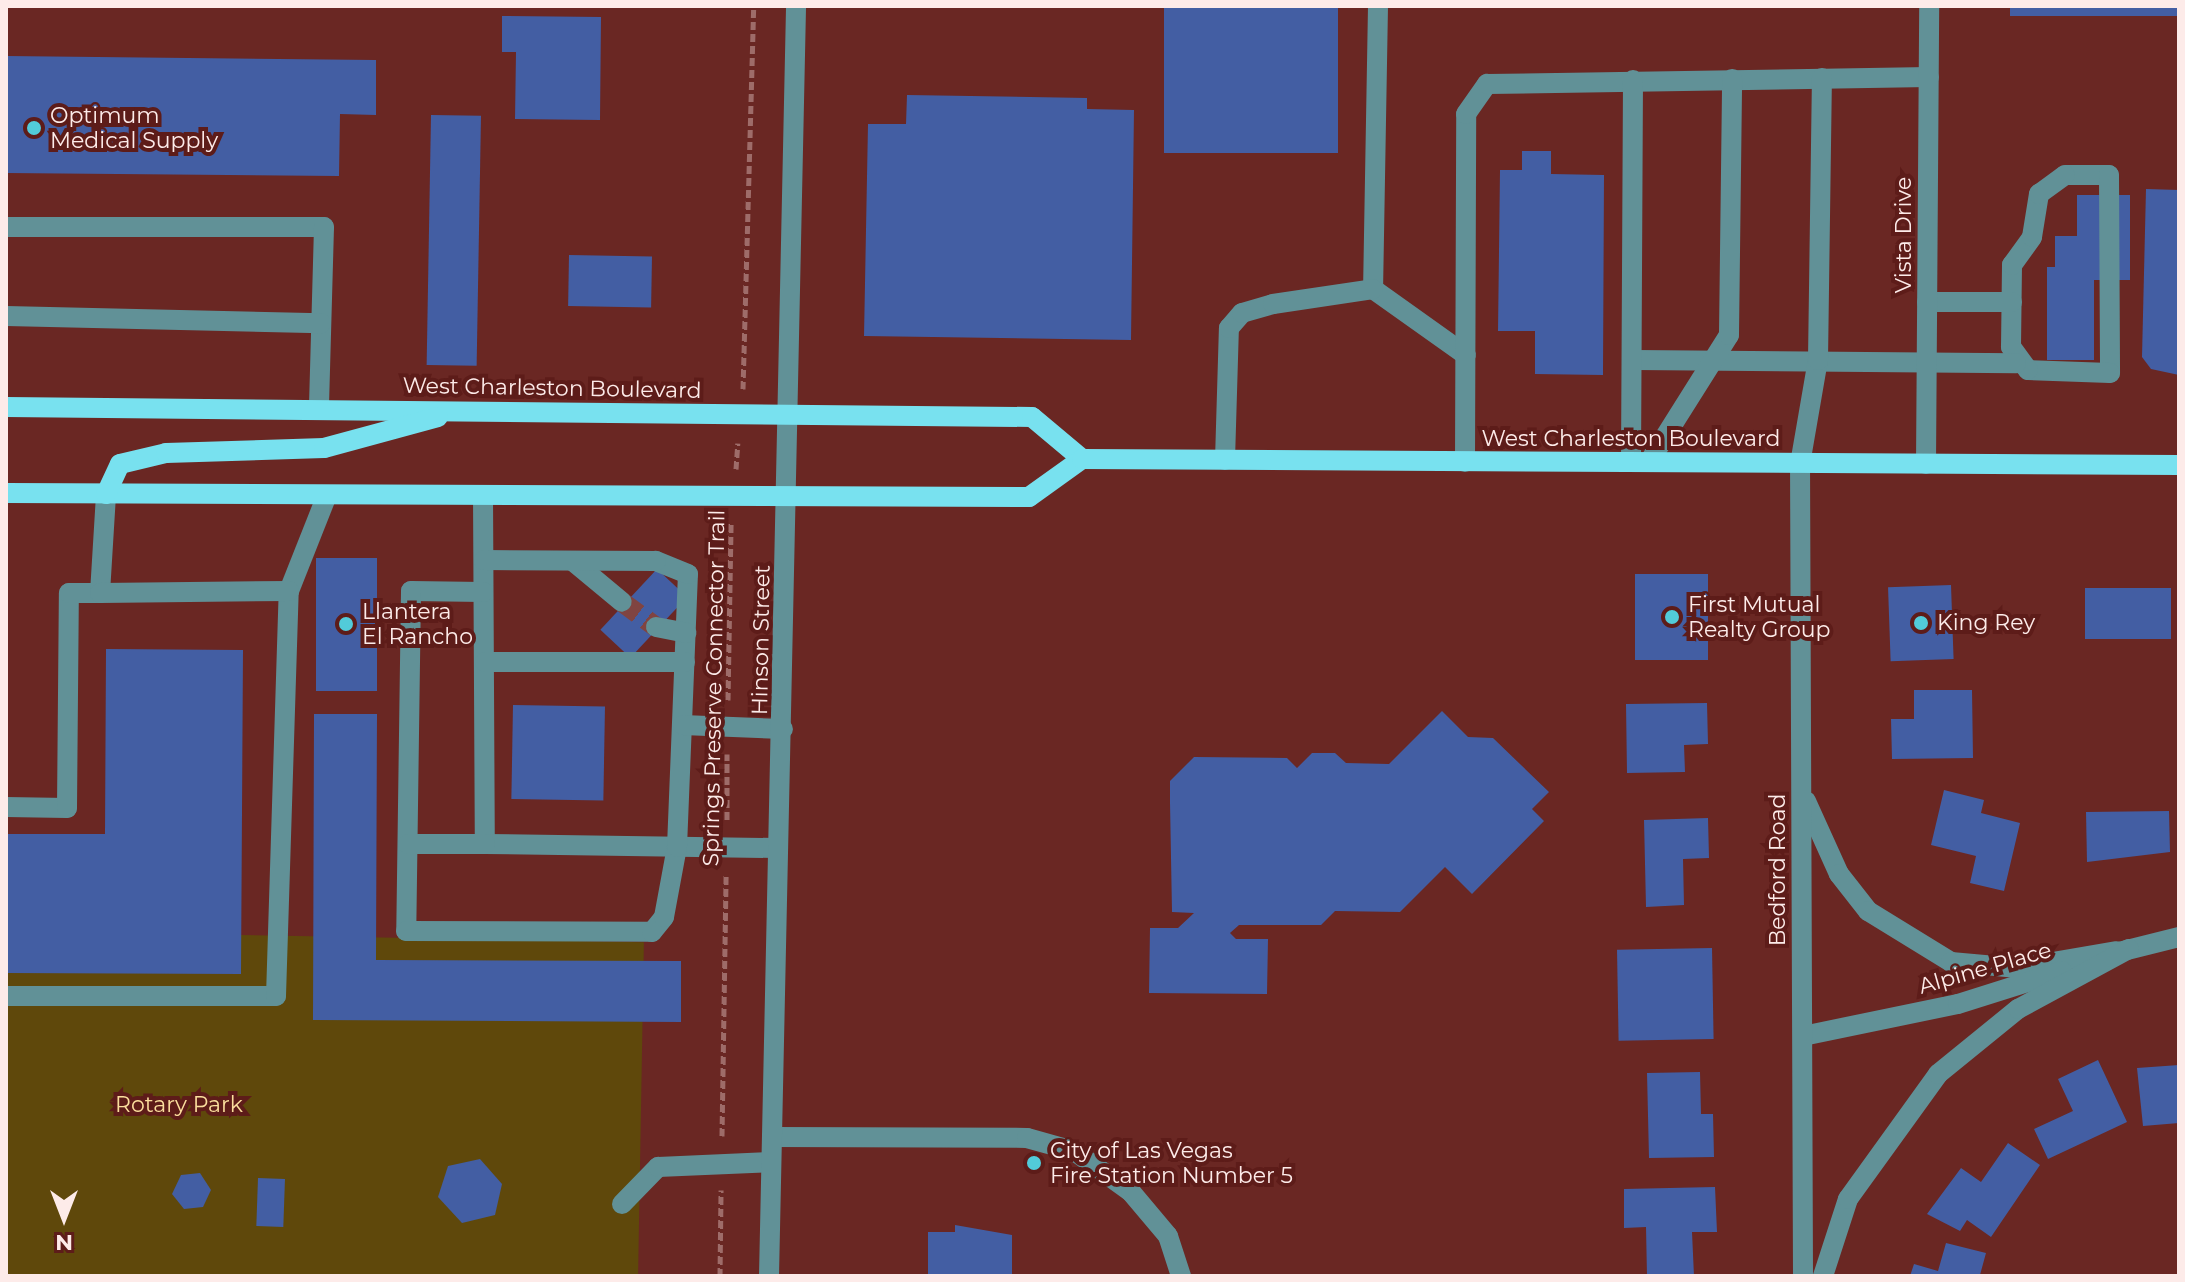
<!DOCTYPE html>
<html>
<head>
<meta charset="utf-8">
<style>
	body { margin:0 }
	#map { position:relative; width:2185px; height:1282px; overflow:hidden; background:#6a2723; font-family:Montserrat,sans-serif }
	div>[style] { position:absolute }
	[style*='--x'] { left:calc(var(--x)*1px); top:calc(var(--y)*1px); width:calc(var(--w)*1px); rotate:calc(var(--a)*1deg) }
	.green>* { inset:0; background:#5f480b; transform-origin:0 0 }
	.building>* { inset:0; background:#435ea3; transform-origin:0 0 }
	.minor-tunnel>* { height:20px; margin-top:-10px; transform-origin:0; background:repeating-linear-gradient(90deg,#804441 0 20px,transparent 0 30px) }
	.path>* { height:5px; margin-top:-2.5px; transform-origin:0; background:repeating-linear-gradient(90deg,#9e6c69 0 8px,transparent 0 12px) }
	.minor>* { height:20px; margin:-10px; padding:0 10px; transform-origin:10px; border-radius:10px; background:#619197 }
	.major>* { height:20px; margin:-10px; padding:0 10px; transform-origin:10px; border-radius:10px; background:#78e1ef }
	.dots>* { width:22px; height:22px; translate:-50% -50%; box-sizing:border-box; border:4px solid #5d1c19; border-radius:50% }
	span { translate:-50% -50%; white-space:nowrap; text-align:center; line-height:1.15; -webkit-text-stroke:8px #5d1c19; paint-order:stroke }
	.poi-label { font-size:22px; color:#fdebe9 }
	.left { translate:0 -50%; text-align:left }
	.street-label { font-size:22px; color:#fdebe9 }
	.park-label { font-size:22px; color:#fbde9d }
	.frame { position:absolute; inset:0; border:8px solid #fdebe9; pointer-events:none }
	.north { position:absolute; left:24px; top:1178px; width:80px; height:80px; -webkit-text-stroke:6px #5d1c19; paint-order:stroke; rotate:180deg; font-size:22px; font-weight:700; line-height:32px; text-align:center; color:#fdebe9 }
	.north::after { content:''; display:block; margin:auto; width:28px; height:36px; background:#fdebe9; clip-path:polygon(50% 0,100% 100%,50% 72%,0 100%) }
</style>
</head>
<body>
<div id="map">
	<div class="green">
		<i style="left:6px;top:931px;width:638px;height:345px;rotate:1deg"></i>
	</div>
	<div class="building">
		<i style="left:1164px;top:6px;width:174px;height:147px"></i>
		<i style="left:2010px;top:6px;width:169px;height:10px"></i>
		<i style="clip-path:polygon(502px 16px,601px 17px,600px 120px,515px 119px,516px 52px,502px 52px)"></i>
		<i style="clip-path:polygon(6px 56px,376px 60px,376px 115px,340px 114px,339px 176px,6px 173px)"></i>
		<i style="clip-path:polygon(907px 95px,1087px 98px,1087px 109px,1134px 110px,1131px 340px,864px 336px,868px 124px,906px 124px)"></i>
		<i style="left:431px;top:115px;width:50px;height:250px;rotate:1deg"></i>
		<i style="clip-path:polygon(1522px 151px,1551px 151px,1551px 174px,1604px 175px,1603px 375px,1535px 374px,1535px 331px,1498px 331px,1500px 170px,1522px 170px)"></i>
		<i style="clip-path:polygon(2146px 189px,2179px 190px,2179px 375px,2151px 369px,2142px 357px)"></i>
		<i style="clip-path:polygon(2077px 195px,2130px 195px,2130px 280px,2094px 280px,2094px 360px,2047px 360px,2047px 267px,2055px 267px,2055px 236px,2077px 236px)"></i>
		<i style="left:569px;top:255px;width:83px;height:51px;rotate:1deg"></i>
		<i style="left:316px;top:558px;width:61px;height:133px"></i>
		<i style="left:657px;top:569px;width:41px;height:83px;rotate:43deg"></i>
		<i style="left:1635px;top:574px;width:73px;height:86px"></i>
		<i style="left:1951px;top:585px;width:74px;height:63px;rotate:88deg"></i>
		<i style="left:2085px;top:588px;width:86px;height:51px"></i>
		<i style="clip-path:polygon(106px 649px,243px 650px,241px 974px,6px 973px,6px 834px,105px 834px)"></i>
		<i style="clip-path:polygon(1914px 690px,1972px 690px,1973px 758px,1892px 759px,1891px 719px,1914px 719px)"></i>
		<i style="clip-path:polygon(1707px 703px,1708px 744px,1684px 745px,1685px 772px,1627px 773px,1626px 704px)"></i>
		<i style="left:513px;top:705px;width:92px;height:94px;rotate:1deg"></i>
		<i style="clip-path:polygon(1442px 711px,1468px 737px,1493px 738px,1549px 792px,1532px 809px,1544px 821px,1472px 894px,1445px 867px,1400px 912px,1335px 911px,1321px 925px,1239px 925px,1230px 933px,1236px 939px,1268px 939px,1267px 994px,1149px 993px,1150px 928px,1178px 928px,1194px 913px,1172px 912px,1170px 803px,1170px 781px,1194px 757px,1287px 758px,1297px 768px,1312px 753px,1335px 753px,1346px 763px,1389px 764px)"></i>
		<i style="clip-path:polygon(314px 714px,377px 714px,376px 960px,681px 961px,681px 1022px,313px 1020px)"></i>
		<i style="clip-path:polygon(1944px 790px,1984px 800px,1981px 813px,2020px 823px,2004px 891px,1970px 883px,1976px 856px,1931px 845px)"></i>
		<i style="clip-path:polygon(2169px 811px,2170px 852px,2087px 862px,2086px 812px)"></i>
		<i style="clip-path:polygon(1708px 818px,1709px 858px,1683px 859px,1684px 905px,1646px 907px,1644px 820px)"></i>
		<i style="left:1712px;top:948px;width:91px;height:95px;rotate:89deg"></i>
		<i style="clip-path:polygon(2098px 1060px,2127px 1122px,2048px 1159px,2034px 1129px,2073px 1111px,2058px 1079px)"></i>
		<i style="clip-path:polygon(2179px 1065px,2179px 1123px,2143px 1126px,2137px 1068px)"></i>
		<i style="clip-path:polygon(1700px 1072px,1701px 1114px,1713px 1114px,1714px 1157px,1649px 1158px,1647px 1073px)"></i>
		<i style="clip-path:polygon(2008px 1143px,2040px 1165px,1991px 1237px,1967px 1220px,1960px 1231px,1927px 1214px,1961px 1168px,1981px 1182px)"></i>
		<i style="clip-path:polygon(480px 1159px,502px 1184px,495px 1215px,462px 1223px,438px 1197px,448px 1166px)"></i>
		<i style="clip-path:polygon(200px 1173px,211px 1190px,203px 1207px,184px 1209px,172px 1194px,181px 1175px)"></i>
		<i style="left:258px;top:1178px;width:27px;height:48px;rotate:2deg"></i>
		<i style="clip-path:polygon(1715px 1187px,1717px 1232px,1692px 1232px,1694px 1276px,1647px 1276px,1646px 1227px,1624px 1228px,1624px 1189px)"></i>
		<i style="clip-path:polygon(955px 1225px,1012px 1235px,1012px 1276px,928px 1276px,928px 1232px,955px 1232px)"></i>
		<i style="clip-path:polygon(1946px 1243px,1986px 1253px,1980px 1275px,1910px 1276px,1914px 1264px,1938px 1271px)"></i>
	</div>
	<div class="minor-tunnel">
		<i style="--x:622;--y:602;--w:42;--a:36.3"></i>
	</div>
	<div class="path">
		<i style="--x:743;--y:389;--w:383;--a:-88.4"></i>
		<i style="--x:736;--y:469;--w:26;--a:-86"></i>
		<i style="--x:728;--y:700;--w:178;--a:-89"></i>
		<i style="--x:727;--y:820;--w:66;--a:-90"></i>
		<i style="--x:722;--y:1136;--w:262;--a:-89.1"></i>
		<i style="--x:720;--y:1276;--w:86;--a:-89.3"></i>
	</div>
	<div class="minor">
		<i style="--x:1378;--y:6;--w:283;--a:91"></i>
		<i style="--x:1373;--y:289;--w:114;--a:35.4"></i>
		<i style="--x:2065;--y:175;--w:44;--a:0"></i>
		<i style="--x:2109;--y:175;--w:198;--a:89.7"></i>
		<i style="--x:2110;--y:373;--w:82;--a:-177.9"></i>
		<i style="--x:2028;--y:370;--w:29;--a:-126"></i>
		<i style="--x:2011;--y:347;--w:82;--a:-89.3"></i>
		<i style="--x:2012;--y:265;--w:34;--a:-54"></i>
		<i style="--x:2032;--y:237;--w:44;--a:-80.8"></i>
		<i style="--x:2039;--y:194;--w:32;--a:-36"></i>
		<i style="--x:6;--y:227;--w:318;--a:0"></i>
		<i style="--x:324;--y:227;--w:183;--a:91.6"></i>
		<i style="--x:1927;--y:302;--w:85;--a:0"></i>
		<i style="--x:6;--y:316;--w:315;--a:1.3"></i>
		<i style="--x:1635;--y:360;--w:381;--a:0.5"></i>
		<i style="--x:1225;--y:460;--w:132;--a:-88.3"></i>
		<i style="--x:1229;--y:328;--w:20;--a:-49"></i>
		<i style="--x:1242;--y:313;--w:32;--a:-16"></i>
		<i style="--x:1273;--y:304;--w:101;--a:-8.5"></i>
		<i style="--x:1465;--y:462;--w:348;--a:-89.8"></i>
		<i style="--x:1466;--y:114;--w:37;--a:-55"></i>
		<i style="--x:1487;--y:84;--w:442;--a:-0.9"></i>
		<i style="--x:1631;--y:462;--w:382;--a:-89.7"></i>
		<i style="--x:1649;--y:462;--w:150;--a:-57.8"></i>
		<i style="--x:1729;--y:335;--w:256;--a:-89.3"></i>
		<i style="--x:1926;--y:464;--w:458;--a:-89.6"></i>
		<i style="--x:483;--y:495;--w:349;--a:89.7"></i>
		<i style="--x:485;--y:844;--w:293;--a:0.8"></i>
		<i style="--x:574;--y:562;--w:62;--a:39.8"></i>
		<i style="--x:289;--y:591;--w:103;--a:-68.4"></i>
		<i style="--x:483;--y:592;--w:72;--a:-179.2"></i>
		<i style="--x:411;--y:591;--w:340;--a:90.8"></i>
		<i style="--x:406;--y:931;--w:246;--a:0.2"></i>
		<i style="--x:652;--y:932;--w:19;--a:-51"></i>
		<i style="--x:664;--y:917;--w:71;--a:-79.5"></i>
		<i style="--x:677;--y:847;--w:273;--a:-87.7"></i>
		<i style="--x:688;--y:574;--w:35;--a:-158"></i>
		<i style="--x:656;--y:561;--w:172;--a:-179.7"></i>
		<i style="--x:656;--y:627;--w:31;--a:11"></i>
		<i style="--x:485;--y:662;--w:200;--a:0"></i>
		<i style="--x:683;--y:725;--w:100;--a:2.3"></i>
		<i style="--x:1806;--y:801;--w:80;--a:65.7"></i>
		<i style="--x:1839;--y:874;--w:47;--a:51.9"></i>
		<i style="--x:1868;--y:911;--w:97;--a:31.6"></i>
		<i style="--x:1951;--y:962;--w:67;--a:5.1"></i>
		<i style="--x:2018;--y:968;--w:100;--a:-9.7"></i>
		<i style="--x:6;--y:807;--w:61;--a:0.9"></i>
		<i style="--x:67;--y:808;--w:215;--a:-89.5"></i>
		<i style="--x:69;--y:593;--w:31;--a:0"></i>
		<i style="--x:100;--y:593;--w:99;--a:-86.5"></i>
		<i style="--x:408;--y:844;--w:77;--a:0"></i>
		<i style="--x:2115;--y:953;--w:66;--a:-14"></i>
		<i style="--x:6;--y:996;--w:270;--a:0"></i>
		<i style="--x:276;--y:996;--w:405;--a:-88.2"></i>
		<i style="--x:289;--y:591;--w:189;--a:179.4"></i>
		<i style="--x:1803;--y:1036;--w:158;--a:-11.7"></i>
		<i style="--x:1958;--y:1004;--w:109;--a:-17.6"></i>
		<i style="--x:772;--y:1137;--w:255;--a:0.2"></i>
		<i style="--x:1027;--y:1138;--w:49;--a:15.5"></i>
		<i style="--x:1074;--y:1151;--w:70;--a:35.7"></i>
		<i style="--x:1131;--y:1192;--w:57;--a:49.9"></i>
		<i style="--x:1168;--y:1236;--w:42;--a:72"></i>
		<i style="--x:622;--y:1204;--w:52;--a:-45.8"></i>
		<i style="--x:658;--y:1167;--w:113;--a:-2.5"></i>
		<i style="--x:769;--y:1276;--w:1270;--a:-88.78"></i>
		<i style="--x:1803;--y:1276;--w:812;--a:-90.21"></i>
		<i style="--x:1800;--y:464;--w:106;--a:-80.2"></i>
		<i style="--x:1818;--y:360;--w:282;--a:-89.2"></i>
		<i style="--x:1823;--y:1276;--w:81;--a:-72"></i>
		<i style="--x:1848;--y:1199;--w:154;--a:-54.2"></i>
		<i style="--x:1938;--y:1074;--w:103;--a:-39.1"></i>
		<i style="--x:2018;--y:1009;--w:126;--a:-28.4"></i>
	</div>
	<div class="major">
		<i style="--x:6;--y:407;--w:1026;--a:0.56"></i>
		<i style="--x:1032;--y:417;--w:65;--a:40"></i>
		<i style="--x:6;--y:493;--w:1023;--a:0.22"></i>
		<i style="--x:1029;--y:497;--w:65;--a:-35.6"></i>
		<i style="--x:1082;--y:459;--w:1097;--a:0.31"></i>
		<i style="--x:106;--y:494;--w:33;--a:-65"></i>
		<i style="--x:120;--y:464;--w:47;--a:-13.4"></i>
		<i style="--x:166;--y:453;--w:158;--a:-1.8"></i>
		<i style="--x:324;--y:448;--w:118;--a:-15.2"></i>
	</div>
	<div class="dots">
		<i style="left:34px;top:128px;background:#52cbd9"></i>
		<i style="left:1672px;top:617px;background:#52cbd9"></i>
		<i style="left:1921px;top:623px;background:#52cbd9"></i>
		<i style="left:346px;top:624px;background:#52cbd9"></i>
		<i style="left:1034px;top:1163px;background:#52cbd9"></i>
	</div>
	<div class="poi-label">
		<span class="left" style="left:50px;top:128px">Optimum<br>Medical Supply</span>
		<span class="left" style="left:1688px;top:617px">First Mutual<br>Realty Group</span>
		<span class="left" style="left:362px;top:624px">Llantera<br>El Rancho</span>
		<span class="left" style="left:1937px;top:623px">King Rey</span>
		<span class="left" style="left:1050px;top:1163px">City of Las Vegas<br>Fire Station Number 5</span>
	</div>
	<div class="street-label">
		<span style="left:1904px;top:235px;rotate:-90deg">Vista Drive</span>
		<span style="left:552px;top:388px;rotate:1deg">West Charleston Boulevard</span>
		<span style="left:1631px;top:439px">West Charleston Boulevard</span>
		<span style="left:761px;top:640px;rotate:-89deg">Hinson Street</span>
		<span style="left:714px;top:688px;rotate:-89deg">Springs Preserve Connector Trail</span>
		<span style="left:1778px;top:870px;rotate:-90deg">Bedford Road</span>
		<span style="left:1985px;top:968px;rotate:-16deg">Alpine Place</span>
	</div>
	<div class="park-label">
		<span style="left:179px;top:1105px">Rotary Park</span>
	</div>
	<div class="frame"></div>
	<div class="north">N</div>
</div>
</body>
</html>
